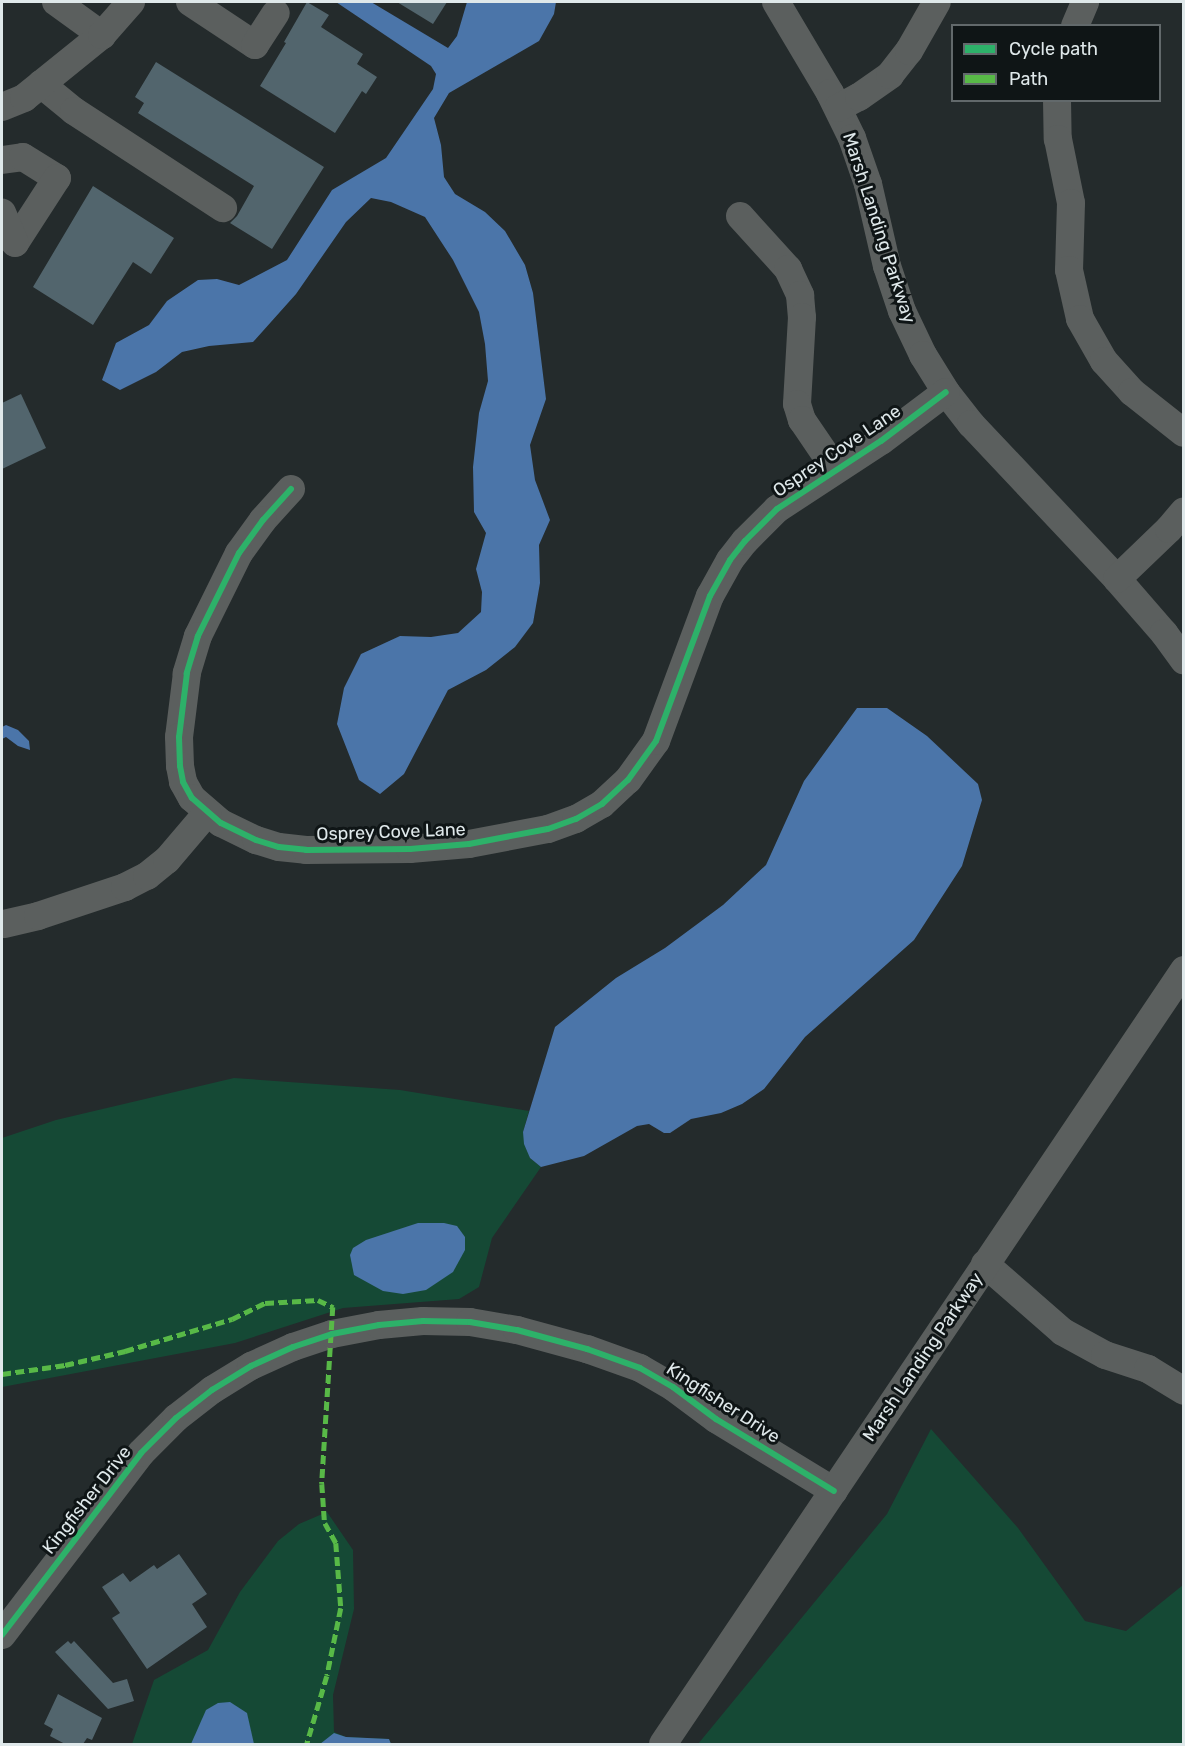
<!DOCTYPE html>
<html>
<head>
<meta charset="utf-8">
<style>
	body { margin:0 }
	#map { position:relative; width:1185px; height:1746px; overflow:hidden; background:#242b2c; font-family:Rubik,sans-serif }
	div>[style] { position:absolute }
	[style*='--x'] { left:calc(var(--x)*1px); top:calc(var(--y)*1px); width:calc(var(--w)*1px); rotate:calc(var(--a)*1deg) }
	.green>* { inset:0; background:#154935 }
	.water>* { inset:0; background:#4b75a9 }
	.building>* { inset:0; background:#52656d }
	.minor>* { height:28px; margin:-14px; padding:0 14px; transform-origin:14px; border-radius:14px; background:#5b5f5e }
	.quiet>* { height:4.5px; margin-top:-2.25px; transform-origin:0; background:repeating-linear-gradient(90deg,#58b947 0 9px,transparent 0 13.5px) }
	.cycleway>* { height:6px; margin:-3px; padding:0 3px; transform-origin:3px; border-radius:3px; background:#2db169 }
	span { translate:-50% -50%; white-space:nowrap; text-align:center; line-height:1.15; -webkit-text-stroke:6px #0f1516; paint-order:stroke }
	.street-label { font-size:18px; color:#dfe8ea }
	.frame { position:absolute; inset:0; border:3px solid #dfe8ea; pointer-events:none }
	.legend { position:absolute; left:951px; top:24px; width:210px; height:78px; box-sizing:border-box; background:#0f1516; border:2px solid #62696b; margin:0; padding:8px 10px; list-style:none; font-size:18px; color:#dfe8ea }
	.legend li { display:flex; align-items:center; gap:12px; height:30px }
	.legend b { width:30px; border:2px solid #62696b }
</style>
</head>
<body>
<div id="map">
	<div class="green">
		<i style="clip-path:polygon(234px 1078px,400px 1090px,529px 1111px,523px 1132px,530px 1158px,541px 1167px,492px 1238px,479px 1287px,459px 1299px,343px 1308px,235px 1343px,2px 1387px,2px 1138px,56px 1120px)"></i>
		<i style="clip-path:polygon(931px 1429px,1018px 1528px,1085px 1621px,1126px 1631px,1183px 1585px,1183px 1744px,698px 1744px,887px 1514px)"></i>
		<i style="clip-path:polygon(327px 1512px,353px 1550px,354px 1609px,333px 1695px,334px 1732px,346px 1737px,389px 1739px,391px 1744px,132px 1744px,154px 1680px,208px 1650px,240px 1592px,278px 1541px,299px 1524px)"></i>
	</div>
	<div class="water">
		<i style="clip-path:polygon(336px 2px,371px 2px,448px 48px,457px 36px,467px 2px,556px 2px,554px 14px,539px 41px,449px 93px,434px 118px,441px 145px,444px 177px,455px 194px,485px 212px,505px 231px,525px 265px,533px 293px,546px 399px,530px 445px,535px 480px,550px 520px,539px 545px,540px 583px,533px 623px,515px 647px,486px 670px,448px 690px,404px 774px,380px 794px,359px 780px,337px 724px,344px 688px,361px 654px,400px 636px,431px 637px,458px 633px,481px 612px,482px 592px,476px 569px,486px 533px,474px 512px,473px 467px,479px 413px,488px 381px,485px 344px,479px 312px,453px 260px,425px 217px,391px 202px,371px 198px,346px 222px,296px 294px,253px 342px,209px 346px,182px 352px,156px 372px,120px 390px,102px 380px,116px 343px,149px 325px,167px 301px,198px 280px,217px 279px,239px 285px,287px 260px,332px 190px,386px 158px,433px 89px,436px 74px,431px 66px)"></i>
		<i style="clip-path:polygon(857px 708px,887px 708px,927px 736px,978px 784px,982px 800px,962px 866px,914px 940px,805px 1037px,764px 1089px,742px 1104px,721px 1113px,691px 1119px,670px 1133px,664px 1133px,649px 1124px,637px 1126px,584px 1156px,541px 1167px,530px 1158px,524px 1144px,523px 1132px,555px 1027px,616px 978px,665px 948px,723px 905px,766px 865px,804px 781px)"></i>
		<i style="clip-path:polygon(6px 725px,18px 730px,29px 741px,30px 750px,18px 746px,6px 737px,2px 739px,2px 727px)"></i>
		<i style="clip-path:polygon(418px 1223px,444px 1223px,457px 1226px,465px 1237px,465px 1250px,453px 1272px,426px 1290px,403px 1294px,383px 1291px,354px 1275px,350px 1255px,353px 1248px,366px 1240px)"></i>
		<i style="clip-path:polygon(230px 1702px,247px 1713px,254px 1744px,191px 1744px,206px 1710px,218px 1703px)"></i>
		<i style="clip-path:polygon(334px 1733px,346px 1737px,389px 1739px,391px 1744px,320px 1744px)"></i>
	</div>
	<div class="building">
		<i style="clip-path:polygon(307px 2px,329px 15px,321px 27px,363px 54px,357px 64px,377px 77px,366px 94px,362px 91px,335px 133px,260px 86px,286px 43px,284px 42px)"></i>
		<i style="clip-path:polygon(397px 2px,447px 2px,433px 24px)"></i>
		<i style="clip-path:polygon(156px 62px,324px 167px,272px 249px,230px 223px,237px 216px,254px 186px,138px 113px,144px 103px,135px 97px)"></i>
		<i style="clip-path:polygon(93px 186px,174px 238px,151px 274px,133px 262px,93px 325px,33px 287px)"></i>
		<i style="clip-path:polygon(21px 394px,46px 448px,2px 469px,2px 403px)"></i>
		<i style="clip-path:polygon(179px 1554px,207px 1594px,192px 1604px,207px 1627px,147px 1669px,112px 1618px,120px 1613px,102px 1587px,123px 1573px,130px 1582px,154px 1565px,157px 1569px)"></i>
		<i style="clip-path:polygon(68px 1641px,71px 1644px,74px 1641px,113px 1683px,127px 1679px,134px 1701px,108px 1709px,55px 1652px)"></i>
		<i style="clip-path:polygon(58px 1694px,102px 1718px,92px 1740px,87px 1738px,83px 1744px,65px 1744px,50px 1736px,53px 1729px,44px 1724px)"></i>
	</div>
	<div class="minor">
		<i style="--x:56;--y:2;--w:57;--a:35.7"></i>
		<i style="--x:190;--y:2;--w:78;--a:33.5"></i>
		<i style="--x:255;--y:45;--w:38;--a:-57"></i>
		<i style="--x:776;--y:2;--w:106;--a:59.3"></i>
		<i style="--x:830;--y:93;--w:50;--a:63.9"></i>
		<i style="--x:852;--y:138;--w:49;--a:70.8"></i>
		<i style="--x:868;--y:184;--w:84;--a:77"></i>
		<i style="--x:887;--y:266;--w:47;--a:71.6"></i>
		<i style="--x:902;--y:311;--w:49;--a:64.5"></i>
		<i style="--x:923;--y:355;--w:44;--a:58.1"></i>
		<i style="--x:946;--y:392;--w:41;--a:52"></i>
		<i style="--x:971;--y:424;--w:213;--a:46.7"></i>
		<i style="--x:1117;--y:579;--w:72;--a:49"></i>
		<i style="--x:1164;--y:633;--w:34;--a:54"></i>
		<i style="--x:1075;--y:26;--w:26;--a:-67"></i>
		<i style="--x:41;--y:84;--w:43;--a:39.3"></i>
		<i style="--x:74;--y:111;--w:178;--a:33.1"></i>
		<i style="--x:1057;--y:100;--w:39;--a:89"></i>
		<i style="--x:1058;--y:139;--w:65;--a:78.5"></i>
		<i style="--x:1071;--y:203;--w:67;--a:91.7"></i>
		<i style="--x:1069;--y:270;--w:50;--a:77.3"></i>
		<i style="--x:1080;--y:319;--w:48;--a:60.3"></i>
		<i style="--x:1104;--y:361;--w:42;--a:47.9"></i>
		<i style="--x:1132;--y:392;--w:66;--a:38.3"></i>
		<i style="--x:2;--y:107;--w:24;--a:-22"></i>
		<i style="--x:24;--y:98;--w:100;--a:-38.9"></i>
		<i style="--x:102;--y:35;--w:44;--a:-48.7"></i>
		<i style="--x:838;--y:108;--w:24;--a:-28"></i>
		<i style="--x:859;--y:97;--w:38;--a:-35"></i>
		<i style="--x:890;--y:75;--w:31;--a:-52"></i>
		<i style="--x:909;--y:51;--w:56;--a:-60.3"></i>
		<i style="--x:2;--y:160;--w:21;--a:-8"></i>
		<i style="--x:23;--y:157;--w:40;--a:32"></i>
		<i style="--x:57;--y:178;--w:77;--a:122.9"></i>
		<i style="--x:15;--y:243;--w:33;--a:-113"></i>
		<i style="--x:740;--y:216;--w:72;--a:47.8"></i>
		<i style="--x:788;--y:269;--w:29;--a:65"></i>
		<i style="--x:800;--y:295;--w:22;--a:85"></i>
		<i style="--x:802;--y:317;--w:87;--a:93.3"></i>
		<i style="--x:797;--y:404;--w:17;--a:73"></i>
		<i style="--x:802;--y:420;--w:60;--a:55.8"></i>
		<i style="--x:291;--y:489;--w:42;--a:132.1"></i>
		<i style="--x:263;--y:520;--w:41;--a:126"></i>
		<i style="--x:239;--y:553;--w:93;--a:116.3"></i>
		<i style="--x:198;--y:636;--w:39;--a:107"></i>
		<i style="--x:187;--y:673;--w:64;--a:97.1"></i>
		<i style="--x:179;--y:737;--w:29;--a:88"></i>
		<i style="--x:180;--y:766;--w:16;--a:79"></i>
		<i style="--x:183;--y:782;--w:18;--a:61"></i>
		<i style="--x:192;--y:798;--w:38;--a:41"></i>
		<i style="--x:221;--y:823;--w:39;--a:26"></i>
		<i style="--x:256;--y:840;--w:24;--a:17"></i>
		<i style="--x:279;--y:847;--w:27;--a:6"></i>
		<i style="--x:306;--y:850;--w:104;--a:-0.6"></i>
		<i style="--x:410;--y:849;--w:59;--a:-4.8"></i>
		<i style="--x:469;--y:844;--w:80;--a:-10.8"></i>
		<i style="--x:548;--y:829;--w:30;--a:-20"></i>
		<i style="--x:576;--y:819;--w:30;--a:-30"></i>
		<i style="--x:602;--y:804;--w:35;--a:-43"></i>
		<i style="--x:628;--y:780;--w:48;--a:-54.3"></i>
		<i style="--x:656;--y:741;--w:155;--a:-69.6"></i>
		<i style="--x:710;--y:596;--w:41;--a:-60.9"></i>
		<i style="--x:730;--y:560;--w:24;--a:-52"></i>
		<i style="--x:745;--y:541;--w:45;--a:-45"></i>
		<i style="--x:777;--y:509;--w:124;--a:-33.2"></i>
		<i style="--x:881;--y:441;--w:81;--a:-37"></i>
		<i style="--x:1117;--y:579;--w:72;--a:-43.9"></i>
		<i style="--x:1169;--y:529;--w:23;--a:-50"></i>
		<i style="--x:4;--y:924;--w:35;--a:-13"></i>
		<i style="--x:38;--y:916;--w:92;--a:-18.4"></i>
		<i style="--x:125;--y:887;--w:25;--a:-27"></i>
		<i style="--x:147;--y:876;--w:26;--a:-39"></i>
		<i style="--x:167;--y:860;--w:62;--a:-49.6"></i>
		<i style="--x:985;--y:1264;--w:103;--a:41.1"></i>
		<i style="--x:1063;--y:1332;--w:48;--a:28.7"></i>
		<i style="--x:1105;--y:1355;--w:45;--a:18"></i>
		<i style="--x:1148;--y:1369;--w:42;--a:31.4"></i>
		<i style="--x:2;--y:1635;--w:229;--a:-52.6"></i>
		<i style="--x:141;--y:1453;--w:49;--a:-45"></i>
		<i style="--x:176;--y:1418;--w:46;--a:-37.9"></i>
		<i style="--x:212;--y:1390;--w:46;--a:-31.6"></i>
		<i style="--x:251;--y:1366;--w:46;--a:-24.3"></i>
		<i style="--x:293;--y:1347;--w:41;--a:-18.4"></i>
		<i style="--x:332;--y:1334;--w:48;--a:-10.8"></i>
		<i style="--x:379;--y:1325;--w:44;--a:-5.2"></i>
		<i style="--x:423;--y:1321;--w:47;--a:1.2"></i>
		<i style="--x:470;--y:1322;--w:48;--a:9.7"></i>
		<i style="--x:517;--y:1330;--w:73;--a:15.2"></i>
		<i style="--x:587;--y:1349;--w:56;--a:19.7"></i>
		<i style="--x:640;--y:1368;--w:38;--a:30"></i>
		<i style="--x:673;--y:1387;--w:54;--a:36.7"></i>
		<i style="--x:716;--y:1419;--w:138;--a:31.4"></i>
		<i style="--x:663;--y:1744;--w:933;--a:-56.05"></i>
	</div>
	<div class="quiet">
		<i style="--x:2;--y:1374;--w:64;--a:-8.1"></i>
		<i style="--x:65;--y:1365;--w:62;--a:-13.1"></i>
		<i style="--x:125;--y:1351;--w:112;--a:-16.7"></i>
		<i style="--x:232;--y:1319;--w:37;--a:-26"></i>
		<i style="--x:265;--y:1303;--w:53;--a:-3.2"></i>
		<i style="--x:318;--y:1300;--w:17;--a:25"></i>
		<i style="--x:333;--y:1307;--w:177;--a:93.6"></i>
		<i style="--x:322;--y:1484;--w:39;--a:86"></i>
		<i style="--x:325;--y:1523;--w:23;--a:61"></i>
		<i style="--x:336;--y:1543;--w:65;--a:85.6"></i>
		<i style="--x:341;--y:1608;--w:69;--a:101.6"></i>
		<i style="--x:327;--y:1676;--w:71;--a:106.4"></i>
	</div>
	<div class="cycleway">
		<i style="--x:291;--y:489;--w:42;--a:132.1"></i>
		<i style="--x:263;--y:520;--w:41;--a:126"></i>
		<i style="--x:239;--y:553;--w:93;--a:116.3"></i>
		<i style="--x:198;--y:636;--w:39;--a:107"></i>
		<i style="--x:187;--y:673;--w:64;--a:97.1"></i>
		<i style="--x:179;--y:737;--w:29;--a:88"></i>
		<i style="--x:180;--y:766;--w:16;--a:79"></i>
		<i style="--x:183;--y:782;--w:18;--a:61"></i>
		<i style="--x:192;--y:798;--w:38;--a:41"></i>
		<i style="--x:221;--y:823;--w:39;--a:26"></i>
		<i style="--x:256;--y:840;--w:24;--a:17"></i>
		<i style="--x:279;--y:847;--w:27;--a:6"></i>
		<i style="--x:306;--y:850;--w:104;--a:-0.6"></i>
		<i style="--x:410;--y:849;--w:59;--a:-4.8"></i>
		<i style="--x:469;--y:844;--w:80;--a:-10.8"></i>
		<i style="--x:548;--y:829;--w:30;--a:-20"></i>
		<i style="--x:576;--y:819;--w:30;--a:-30"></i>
		<i style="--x:602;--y:804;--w:35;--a:-43"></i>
		<i style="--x:628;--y:780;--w:48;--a:-54.3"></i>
		<i style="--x:656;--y:741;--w:155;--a:-69.6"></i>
		<i style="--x:710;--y:596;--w:41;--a:-60.9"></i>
		<i style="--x:730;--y:560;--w:24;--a:-52"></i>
		<i style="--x:745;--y:541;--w:45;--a:-45"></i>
		<i style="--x:777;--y:509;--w:124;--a:-33.2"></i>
		<i style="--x:881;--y:441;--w:81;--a:-37"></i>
		<i style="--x:2;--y:1635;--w:229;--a:-52.6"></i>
		<i style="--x:141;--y:1453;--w:49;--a:-45"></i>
		<i style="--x:176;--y:1418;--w:46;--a:-37.9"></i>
		<i style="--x:212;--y:1390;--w:46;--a:-31.6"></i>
		<i style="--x:251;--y:1366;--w:46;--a:-24.3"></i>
		<i style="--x:293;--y:1347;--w:41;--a:-18.4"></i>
		<i style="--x:332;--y:1334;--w:48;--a:-10.8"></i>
		<i style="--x:379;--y:1325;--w:44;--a:-5.2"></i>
		<i style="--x:423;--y:1321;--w:47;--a:1.2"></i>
		<i style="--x:470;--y:1322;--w:48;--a:9.7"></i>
		<i style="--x:517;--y:1330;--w:73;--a:15.2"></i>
		<i style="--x:587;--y:1349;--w:56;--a:19.7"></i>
		<i style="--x:640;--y:1368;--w:38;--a:30"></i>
		<i style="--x:673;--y:1387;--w:54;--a:36.7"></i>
		<i style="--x:716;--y:1419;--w:138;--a:31.4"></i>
	</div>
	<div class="street-label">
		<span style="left:879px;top:228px;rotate:72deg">Marsh Landing Parkway</span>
		<span style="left:837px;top:451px;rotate:-34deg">Osprey Cove Lane</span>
		<span style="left:391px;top:832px;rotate:-2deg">Osprey Cove Lane</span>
		<span style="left:923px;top:1357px;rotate:-56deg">Marsh Landing Parkway</span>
		<span style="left:723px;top:1403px;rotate:33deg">Kingfisher Drive</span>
		<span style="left:87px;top:1500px;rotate:-52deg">Kingfisher Drive</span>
	</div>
	<div class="frame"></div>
	<ul class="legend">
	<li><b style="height:8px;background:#2db169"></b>Cycle path</li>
	<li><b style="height:8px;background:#58b947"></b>Path</li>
	</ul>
</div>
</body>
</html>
